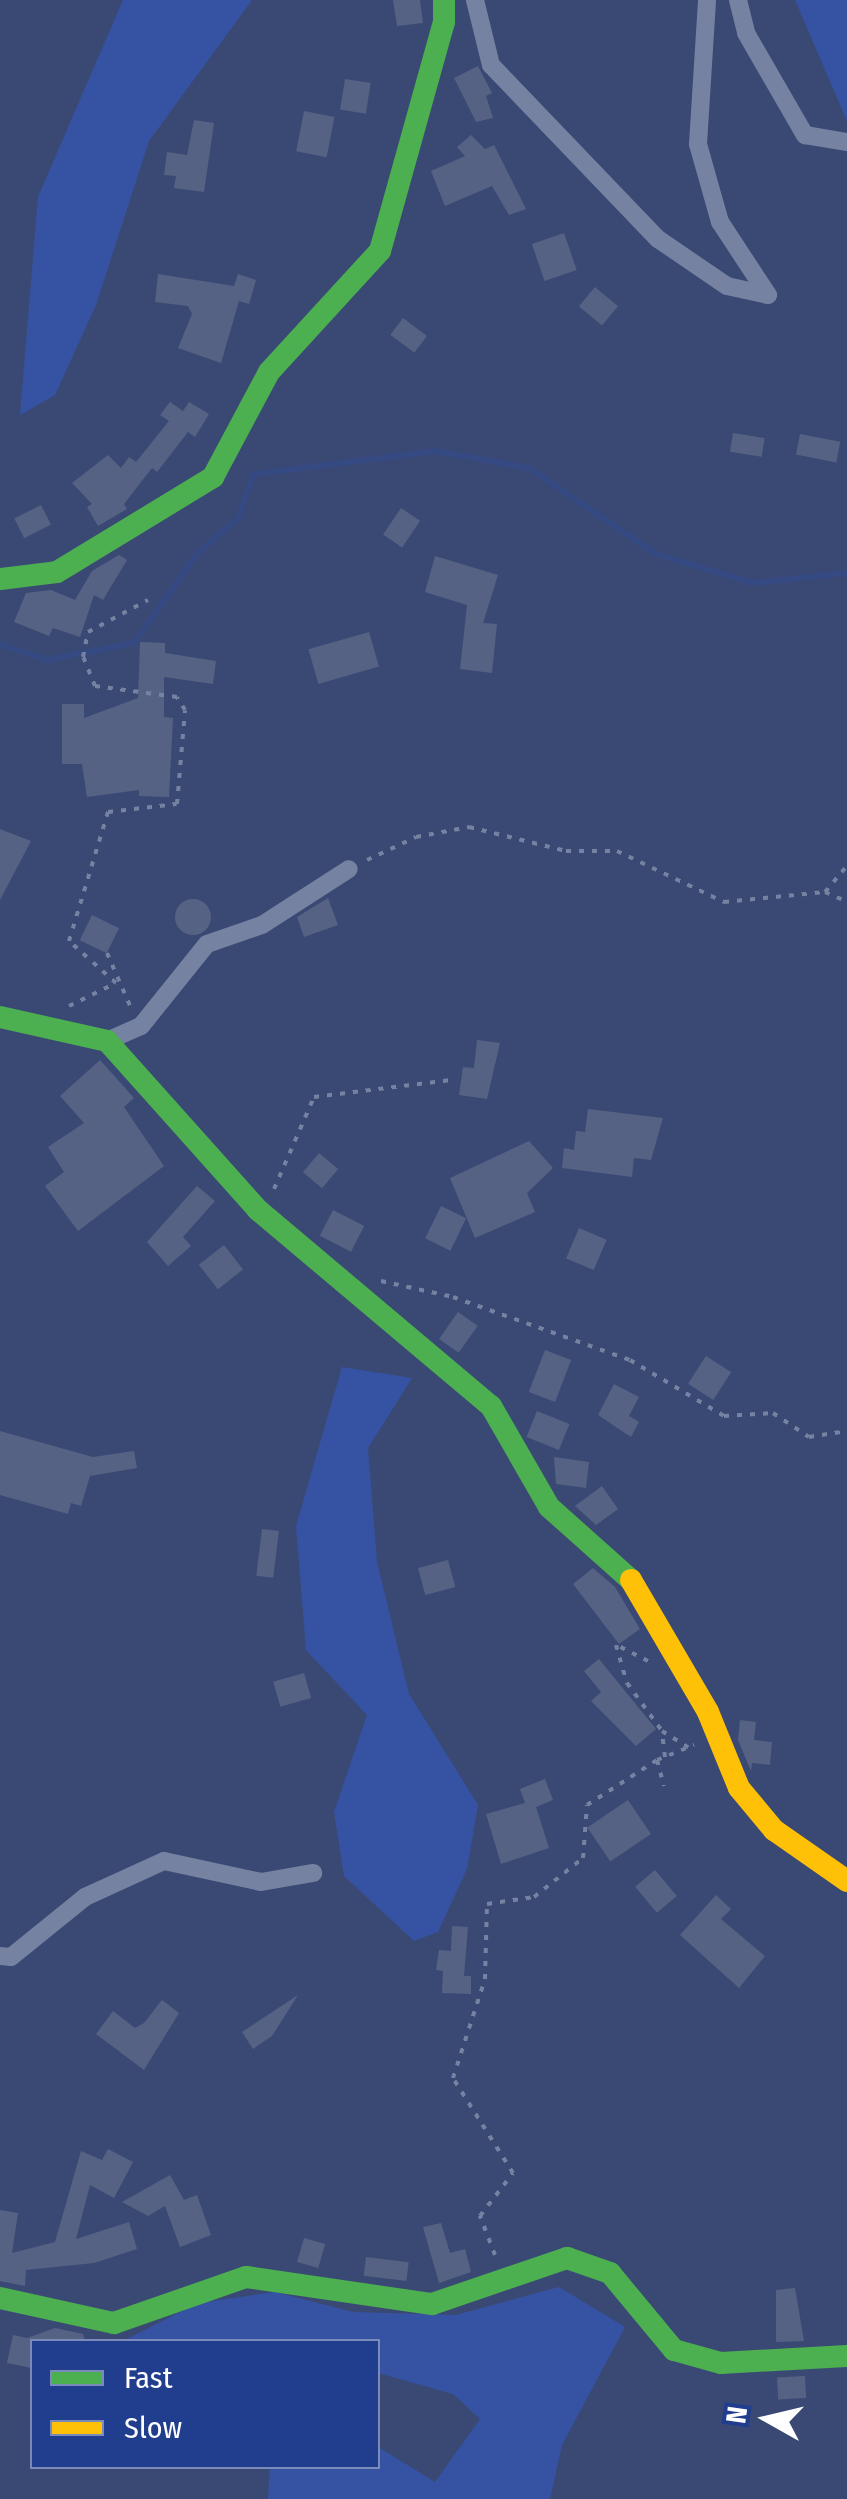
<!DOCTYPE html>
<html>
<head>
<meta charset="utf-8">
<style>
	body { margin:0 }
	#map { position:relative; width:847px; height:2499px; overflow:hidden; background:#3a4974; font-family:"Fira Sans Condensed",sans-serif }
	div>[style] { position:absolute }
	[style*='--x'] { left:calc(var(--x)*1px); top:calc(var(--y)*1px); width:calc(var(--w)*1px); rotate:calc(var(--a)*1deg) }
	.green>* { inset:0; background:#3653a3 }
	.stream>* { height:6px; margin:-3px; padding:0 3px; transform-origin:3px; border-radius:3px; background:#354983 }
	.building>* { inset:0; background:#566284; transform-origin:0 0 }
	.round { border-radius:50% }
	.path>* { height:4px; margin-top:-2px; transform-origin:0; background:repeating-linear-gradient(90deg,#7682a1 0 5px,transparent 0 13px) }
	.street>* { height:18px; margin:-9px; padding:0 9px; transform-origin:9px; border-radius:9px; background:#7682a1 }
	.fast>* { height:22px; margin:-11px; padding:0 11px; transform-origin:11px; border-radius:11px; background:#4caf50 }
	.slow>* { height:22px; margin:-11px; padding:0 11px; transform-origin:11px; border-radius:11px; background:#ffc107 }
	span { translate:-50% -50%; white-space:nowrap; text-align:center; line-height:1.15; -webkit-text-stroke:9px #213d8d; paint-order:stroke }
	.legend { position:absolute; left:30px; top:2339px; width:350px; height:130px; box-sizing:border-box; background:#213d8d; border:2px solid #7a8bbb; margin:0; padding:12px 18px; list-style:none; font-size:30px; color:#fff }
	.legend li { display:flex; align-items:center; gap:20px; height:50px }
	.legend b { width:50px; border:2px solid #7a8bbb }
	.north { position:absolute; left:717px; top:2369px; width:100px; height:100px; -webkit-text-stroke:8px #213d8d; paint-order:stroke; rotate:278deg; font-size:28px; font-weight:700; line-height:40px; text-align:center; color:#fff }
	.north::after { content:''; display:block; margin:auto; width:35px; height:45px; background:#fff; clip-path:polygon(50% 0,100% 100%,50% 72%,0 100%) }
</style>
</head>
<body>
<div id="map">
	<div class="green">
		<i style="clip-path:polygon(123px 0,252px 0,149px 141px,96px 305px,55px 395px,20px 415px,38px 197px)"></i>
		<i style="clip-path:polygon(795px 0,847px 0,847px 121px)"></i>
		<i style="clip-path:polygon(342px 1367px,412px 1378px,368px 1448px,377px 1562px,409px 1694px,478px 1805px,467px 1869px,438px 1932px,414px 1941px,344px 1876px,334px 1812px,367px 1715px,306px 1650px,296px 1526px)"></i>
		<i style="clip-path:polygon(559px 2287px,625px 2327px,562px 2445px,550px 2499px,268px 2499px,270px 2467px,378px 2466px,378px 2447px,435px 2482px,480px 2419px,453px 2394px,378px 2373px,378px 2342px,121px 2342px,198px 2303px,275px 2292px,353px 2312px,456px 2315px)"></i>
	</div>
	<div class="stream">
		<i style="--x:0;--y:644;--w:50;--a:18.8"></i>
		<i style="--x:47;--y:660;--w:89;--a:-11.1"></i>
		<i style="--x:134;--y:643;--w:110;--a:-54.6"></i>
		<i style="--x:198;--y:553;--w:53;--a:-41.2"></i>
		<i style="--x:238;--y:518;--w:47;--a:-70"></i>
		<i style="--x:254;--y:474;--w:183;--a:-7.2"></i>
		<i style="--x:436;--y:451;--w:95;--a:10.4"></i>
		<i style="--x:529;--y:468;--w:153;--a:34.1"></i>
		<i style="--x:656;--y:554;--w:100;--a:16.8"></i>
		<i style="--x:752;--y:583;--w:96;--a:-6"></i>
	</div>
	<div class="building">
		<i style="clip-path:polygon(393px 0,420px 0,423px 23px,397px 26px)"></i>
		<i style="clip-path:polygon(478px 66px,492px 93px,486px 96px,493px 118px,476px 122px,454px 78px)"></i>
		<i style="left:345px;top:79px;width:26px;height:31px;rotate:9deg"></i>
		<i style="left:304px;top:111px;width:31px;height:41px;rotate:11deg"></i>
		<i style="clip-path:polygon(194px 120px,214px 123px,204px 192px,174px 188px,176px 176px,164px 175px,167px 152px,187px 155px)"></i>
		<i style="clip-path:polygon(471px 135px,485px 149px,494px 145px,526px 209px,509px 215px,492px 186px,445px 206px,431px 171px,465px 156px,457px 147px)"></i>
		<i style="left:564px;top:233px;width:39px;height:34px;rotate:71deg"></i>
		<i style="clip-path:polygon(158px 274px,234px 286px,238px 274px,256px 280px,249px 304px,239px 301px,221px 363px,178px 348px,192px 314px,188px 306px,155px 302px)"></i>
		<i style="left:595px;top:287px;width:30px;height:25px;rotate:40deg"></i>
		<i style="left:403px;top:318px;width:30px;height:21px;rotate:37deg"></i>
		<i style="clip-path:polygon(170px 402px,183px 411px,189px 402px,209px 414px,195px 437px,188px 432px,157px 472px,152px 468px,124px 504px,127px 509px,98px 526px,87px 507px,92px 504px,72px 483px,108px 455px,121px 468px,129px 457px,136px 462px,169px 421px,160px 415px)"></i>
		<i style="left:733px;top:433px;width:32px;height:19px;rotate:9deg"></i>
		<i style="left:800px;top:434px;width:41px;height:21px;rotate:11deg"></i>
		<i style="left:41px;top:505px;width:22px;height:30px;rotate:63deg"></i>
		<i style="left:401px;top:508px;width:23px;height:32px;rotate:34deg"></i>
		<i style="clip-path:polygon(119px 555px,127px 560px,103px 600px,94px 595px,80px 637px,53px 628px,49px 636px,14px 622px,26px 593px,51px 590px,75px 600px,92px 571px)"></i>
		<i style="clip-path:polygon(435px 556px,498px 575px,483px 623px,497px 624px,492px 673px,460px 669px,467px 605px,425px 592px)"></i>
		<i style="left:369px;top:632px;width:36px;height:63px;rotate:74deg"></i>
		<i style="clip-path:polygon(140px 642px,165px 643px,165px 653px,216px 661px,213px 684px,164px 677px,164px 717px,173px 718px,169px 797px,139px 796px,139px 790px,87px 797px,82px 764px,62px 764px,62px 704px,84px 704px,84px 718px,138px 698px)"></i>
		<i style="clip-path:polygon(0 829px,31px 841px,0 900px)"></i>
		<i style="clip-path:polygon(328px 898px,338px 925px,304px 937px,297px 917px)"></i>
		<i class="round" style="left:175px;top:899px;width:36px;height:36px"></i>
		<i style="left:92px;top:915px;width:30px;height:28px;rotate:26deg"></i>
		<i style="clip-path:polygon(477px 1040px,500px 1043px,487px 1099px,459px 1095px,463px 1067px,474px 1068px)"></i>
		<i style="clip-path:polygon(100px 1060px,134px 1098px,124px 1107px,164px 1166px,78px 1231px,45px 1186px,64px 1172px,48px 1147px,84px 1123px,60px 1096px)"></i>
		<i style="clip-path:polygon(588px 1109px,663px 1118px,651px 1160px,634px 1158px,632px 1177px,562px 1168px,564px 1148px,574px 1150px,576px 1131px,585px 1132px)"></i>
		<i style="clip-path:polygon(529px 1141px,553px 1168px,527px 1193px,535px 1212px,475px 1238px,450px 1178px)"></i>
		<i style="left:319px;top:1153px;width:25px;height:25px;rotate:40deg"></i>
		<i style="clip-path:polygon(197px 1186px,215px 1201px,183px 1237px,191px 1246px,168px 1266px,147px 1242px)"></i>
		<i style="left:441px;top:1206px;width:28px;height:36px;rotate:26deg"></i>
		<i style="left:333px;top:1210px;width:35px;height:29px;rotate:27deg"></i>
		<i style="left:579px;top:1228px;width:30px;height:33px;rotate:23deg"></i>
		<i style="left:224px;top:1245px;width:31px;height:32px;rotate:52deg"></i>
		<i style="left:458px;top:1312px;width:24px;height:33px;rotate:35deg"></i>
		<i style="left:545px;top:1350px;width:28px;height:45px;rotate:21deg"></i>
		<i style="left:706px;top:1356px;width:30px;height:33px;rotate:33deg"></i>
		<i style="clip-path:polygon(614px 1384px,639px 1397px,629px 1416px,639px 1422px,631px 1437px,598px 1415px)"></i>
		<i style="left:537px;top:1411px;width:35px;height:28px;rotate:22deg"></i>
		<i style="clip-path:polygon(0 1431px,93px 1457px,134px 1451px,137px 1468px,90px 1476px,81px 1506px,71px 1503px,68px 1514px,0 1495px)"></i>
		<i style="clip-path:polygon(554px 1457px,589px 1462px,586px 1488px,556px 1484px)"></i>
		<i style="clip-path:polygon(602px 1486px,618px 1509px,596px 1525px,575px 1506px)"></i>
		<i style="left:262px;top:1529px;width:17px;height:47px;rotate:7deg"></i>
		<i style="left:448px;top:1560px;width:28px;height:31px;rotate:75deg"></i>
		<i style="clip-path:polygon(593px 1568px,615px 1587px,640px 1629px,619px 1644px,573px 1584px)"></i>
		<i style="clip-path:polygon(599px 1659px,656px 1729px,636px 1746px,591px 1701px,601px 1692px,584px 1671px)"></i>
		<i style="left:304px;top:1673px;width:26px;height:32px;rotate:74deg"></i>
		<i style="clip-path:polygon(740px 1720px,756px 1722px,754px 1740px,772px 1742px,770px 1765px,752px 1763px,751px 1771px,738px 1740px)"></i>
		<i style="clip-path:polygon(545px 1779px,553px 1800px,536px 1807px,549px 1848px,501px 1864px,486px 1814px,525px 1803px,520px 1789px)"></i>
		<i style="left:628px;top:1800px;width:41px;height:49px;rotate:56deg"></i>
		<i style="left:655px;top:1870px;width:34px;height:26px;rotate:50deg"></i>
		<i style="clip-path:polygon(716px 1895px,731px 1909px,721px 1919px,765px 1956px,739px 1988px,680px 1935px)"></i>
		<i style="clip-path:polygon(452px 1926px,468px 1927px,464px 1976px,471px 1976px,471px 1994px,442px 1993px,443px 1971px,436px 1970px,439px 1950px,451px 1951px)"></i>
		<i style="clip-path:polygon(298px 1995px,272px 2036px,253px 2049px,242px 2032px)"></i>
		<i style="clip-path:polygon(162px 2000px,179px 2013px,144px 2070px,96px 2034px,113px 2011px,135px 2028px,144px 2023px)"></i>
		<i style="clip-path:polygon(108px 2149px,133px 2162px,114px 2198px,90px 2185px,76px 2239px,129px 2222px,137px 2249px,94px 2263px,26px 2270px,25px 2286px,0 2281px,0 2210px,18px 2213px,12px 2253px,55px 2242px,81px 2151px,102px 2160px)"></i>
		<i style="clip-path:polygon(170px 2175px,184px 2200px,197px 2195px,211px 2235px,180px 2247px,165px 2206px,148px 2216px,122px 2202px)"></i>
		<i style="clip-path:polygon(441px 2223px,450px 2253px,465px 2249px,471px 2272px,439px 2283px,423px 2227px)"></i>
		<i style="left:304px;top:2238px;width:22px;height:25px;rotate:16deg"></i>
		<i style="left:366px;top:2257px;width:43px;height:19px;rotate:7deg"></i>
		<i style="clip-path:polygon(795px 2288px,804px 2341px,776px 2342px,776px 2290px)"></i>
		<i style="clip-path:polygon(55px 2328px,83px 2334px,85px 2342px,32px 2342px,32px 2368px,7px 2363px,13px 2335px,27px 2338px)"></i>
		<i style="left:805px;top:2376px;width:22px;height:28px;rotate:87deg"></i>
	</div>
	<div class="path">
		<i style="--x:367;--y:860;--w:54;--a:-25.1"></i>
		<i style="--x:416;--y:837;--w:54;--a:-10.7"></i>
		<i style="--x:469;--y:827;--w:100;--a:13.9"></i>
		<i style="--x:566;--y:851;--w:51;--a:0"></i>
		<i style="--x:617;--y:851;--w:119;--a:25.5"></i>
		<i style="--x:724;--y:902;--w:101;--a:-5.7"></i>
		<i style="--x:825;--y:892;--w:34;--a:-50"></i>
		<i style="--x:825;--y:892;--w:24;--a:24"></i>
		<i style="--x:107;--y:953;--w:60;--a:66.4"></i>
		<i style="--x:69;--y:1006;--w:52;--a:-26.1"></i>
		<i style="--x:116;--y:983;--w:63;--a:-138.2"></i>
		<i style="--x:69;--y:941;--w:135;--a:-73.2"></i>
		<i style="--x:108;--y:812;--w:69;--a:-6.6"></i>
		<i style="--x:177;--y:804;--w:94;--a:-85.1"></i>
		<i style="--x:185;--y:710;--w:15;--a:-122"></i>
		<i style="--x:177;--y:697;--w:83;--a:-172.4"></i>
		<i style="--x:95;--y:686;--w:31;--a:-112"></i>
		<i style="--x:83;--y:657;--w:25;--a:-79"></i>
		<i style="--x:88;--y:632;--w:68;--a:-28.1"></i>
		<i style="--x:274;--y:1189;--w:100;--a:-66.5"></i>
		<i style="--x:314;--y:1097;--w:138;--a:-7.1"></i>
		<i style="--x:381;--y:1281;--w:74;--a:12.5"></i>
		<i style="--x:453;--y:1297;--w:188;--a:19.6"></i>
		<i style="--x:630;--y:1360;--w:109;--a:30.8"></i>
		<i style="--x:724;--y:1416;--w:49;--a:-3.5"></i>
		<i style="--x:773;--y:1413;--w:43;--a:33.7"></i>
		<i style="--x:809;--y:1437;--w:38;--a:-9"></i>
		<i style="--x:648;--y:1661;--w:36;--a:-153"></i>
		<i style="--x:616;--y:1645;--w:40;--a:74"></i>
		<i style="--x:627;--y:1683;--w:59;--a:53.9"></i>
		<i style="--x:665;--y:1757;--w:26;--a:-97"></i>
		<i style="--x:662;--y:1731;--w:31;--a:32"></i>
		<i style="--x:657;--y:1760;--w:40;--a:-22"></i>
		<i style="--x:495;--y:2255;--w:42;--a:-111"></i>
		<i style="--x:480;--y:2216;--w:54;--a:-52.5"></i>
		<i style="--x:513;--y:2173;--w:112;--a:-122.3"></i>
		<i style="--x:453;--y:2078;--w:104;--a:-72.1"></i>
		<i style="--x:485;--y:1979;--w:75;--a:-88.5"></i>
		<i style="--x:487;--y:1904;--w:48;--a:-8.5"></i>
		<i style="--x:534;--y:1897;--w:63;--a:-38.5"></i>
		<i style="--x:583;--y:1858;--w:53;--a:-85.7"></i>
		<i style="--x:587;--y:1805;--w:83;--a:-32.7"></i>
		<i style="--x:657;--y:1760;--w:27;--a:75"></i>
	</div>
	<div class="street">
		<i style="--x:475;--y:0;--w:67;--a:76.2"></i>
		<i style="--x:491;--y:65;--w:241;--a:46.2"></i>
		<i style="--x:658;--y:239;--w:83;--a:34.3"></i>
		<i style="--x:727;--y:286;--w:42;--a:12.4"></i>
		<i style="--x:768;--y:295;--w:87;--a:-123.3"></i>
		<i style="--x:720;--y:222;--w:81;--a:-105.8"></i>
		<i style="--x:698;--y:144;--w:144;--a:-86.4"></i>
		<i style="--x:738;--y:0;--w:34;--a:76"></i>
		<i style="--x:746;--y:33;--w:118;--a:60"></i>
		<i style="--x:805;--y:135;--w:43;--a:9.5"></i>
		<i style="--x:107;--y:1041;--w:37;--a:-24"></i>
		<i style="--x:141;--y:1026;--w:105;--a:-51.2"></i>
		<i style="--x:207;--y:944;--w:58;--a:-19.1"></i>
		<i style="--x:262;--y:925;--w:103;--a:-32.8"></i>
		<i style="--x:0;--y:1956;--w:11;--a:5"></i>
		<i style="--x:11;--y:1957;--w:95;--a:-39"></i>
		<i style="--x:85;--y:1897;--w:87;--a:-24.5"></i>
		<i style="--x:164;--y:1861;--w:99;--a:12.2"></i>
		<i style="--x:261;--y:1882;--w:53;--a:-9.8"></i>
	</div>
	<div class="fast">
		<i style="--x:0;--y:579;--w:57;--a:-7"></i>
		<i style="--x:57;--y:572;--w:183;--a:-31.3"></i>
		<i style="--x:213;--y:477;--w:119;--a:-61.9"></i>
		<i style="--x:269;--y:372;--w:164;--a:-47.5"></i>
		<i style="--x:380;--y:251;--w:238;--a:-74.4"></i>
		<i style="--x:444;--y:22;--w:22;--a:-90"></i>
		<i style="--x:0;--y:1017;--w:110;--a:12.6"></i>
		<i style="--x:107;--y:1041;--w:227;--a:48.2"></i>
		<i style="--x:258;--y:1210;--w:304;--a:40.1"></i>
		<i style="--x:491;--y:1406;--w:116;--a:60.1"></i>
		<i style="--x:549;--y:1507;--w:110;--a:41.7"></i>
		<i style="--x:0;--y:2298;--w:117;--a:12.4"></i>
		<i style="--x:114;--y:2323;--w:140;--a:-19.2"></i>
		<i style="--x:246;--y:2277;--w:188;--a:8.3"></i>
		<i style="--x:432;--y:2304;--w:143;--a:-18.8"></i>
		<i style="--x:567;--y:2258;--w:46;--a:19.2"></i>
		<i style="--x:610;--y:2273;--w:100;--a:50.3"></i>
		<i style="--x:674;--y:2350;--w:49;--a:15.5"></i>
		<i style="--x:721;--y:2363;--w:126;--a:-3.2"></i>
	</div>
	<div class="slow">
		<i style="--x:631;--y:1580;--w:153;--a:59.7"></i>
		<i style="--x:708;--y:1712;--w:82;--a:67.8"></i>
		<i style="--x:739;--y:1788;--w:55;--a:50.2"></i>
		<i style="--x:774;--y:1830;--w:89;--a:34.9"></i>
	</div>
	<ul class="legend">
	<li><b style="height:12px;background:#4caf50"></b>Fast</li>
	<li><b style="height:12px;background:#ffc107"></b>Slow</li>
	</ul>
	<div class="north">N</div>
</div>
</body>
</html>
